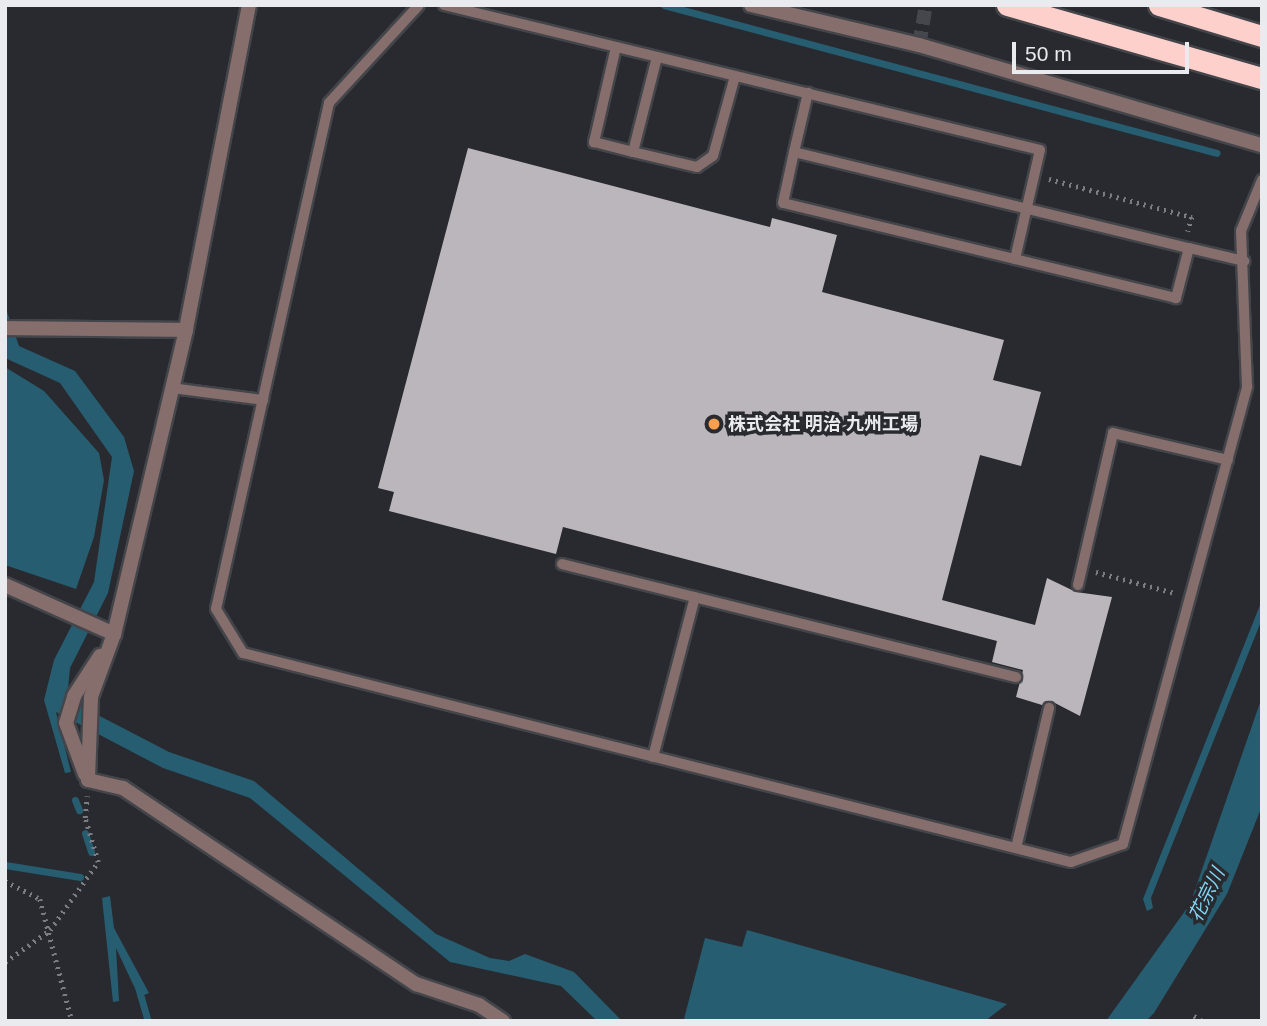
<!DOCTYPE html>
<html>
<head>
<meta charset="utf-8">
<style>
	body { margin:0 }
	#map { position:relative; width:1267px; height:1026px; overflow:hidden; background:#282a2f; font-family:Helvetica,"Noto Sans JP",sans-serif }
	div>[style] { position:absolute }
	[style*='--x'] { left:calc(var(--x)*1px); top:calc(var(--y)*1px); width:calc(var(--w)*1px); rotate:calc(var(--a)*1deg) }
	.water>* { inset:0; background:#275d70 }
	.stream>* { height:7px; margin:-3.5px; padding:0 3.5px; transform-origin:3.5px; border-radius:3.5px; background:#275d70 }
	.building>* { inset:0; background:#bbb6bb }
	.minor-tunnel>* { height:14px; margin-top:-7px; transform-origin:0; background:repeating-linear-gradient(90deg,#45474c 0 14px,transparent 0 21px) }
	.path>* { height:4.5px; margin-top:-2.25px; transform-origin:0; background:repeating-linear-gradient(90deg,#7b7d82 0 2px,transparent 0 7px) }
	.roads { filter:drop-shadow(2px 0 #43454a) drop-shadow(-2px 0 #43454a) drop-shadow(0 2px #43454a) drop-shadow(0 -2px #43454a) }
	.service>* { height:10px; margin:-5px; padding:0 5px; transform-origin:5px; border-radius:5px; background:#856e6c }
	.minor>* { height:14px; margin:-7px; padding:0 7px; transform-origin:7px; border-radius:7px; background:#856e6c }
	.motorway>* { height:21px; margin:-10.5px; padding:0 10.5px; transform-origin:10.5px; border-radius:10.5px; background:#fdd0cc }
	.dots>* { width:19px; height:19px; translate:-50% -50%; box-sizing:border-box; border:4px solid #282a2f; border-radius:50% }
	span { translate:-50% -50%; white-space:nowrap; text-align:center; line-height:1.15; -webkit-text-stroke:7px #282a2f; paint-order:stroke }
	.poi-label { font-size:18px; color:#e9ebee; font-weight:700 }
	.left { translate:0 -50%; text-align:left }
	.water-label { font-size:19px; color:#80d6f5; font-style:italic }
	.frame { position:absolute; inset:0; border:7px solid #e9ebee; pointer-events:none }
	.scale { position:absolute; left:1012px; top:42px; width:177px; height:32px; box-sizing:border-box; border:4px solid #e9ebee; border-top:0; padding-left:9px; font-size:21px; line-height:24px; white-space:nowrap; color:#e9ebee; -webkit-text-stroke:5px #282a2f; paint-order:stroke }
</style>
</head>
<body>
<div id="map">
	<div class="water">
		<i style="clip-path:polygon(5px 306px,19px 346px,75px 371px,124px 437px,134px 471px,108px 593px,70px 668px,67px 699px,169px 752px,254px 781px,436px 934px,490px 958px,509px 961px,525px 954px,574px 972px,622px 1021px,597px 1021px,561px 986px,450px 962px,250px 798px,163px 768px,56px 712px,71px 772px,65px 773px,44px 700px,54px 660px,94px 582px,112px 457px,60px 383px,5px 358px)"></i>
		<i style="clip-path:polygon(5px 367px,44px 391px,99px 453px,104px 480px,94px 537px,76px 589px,5px 565px)"></i>
		<i style="clip-path:polygon(1262px 600px,1262px 619px,1151px 898px,1153px 908px,1147px 911px,1143px 899px)"></i>
		<i style="clip-path:polygon(1262px 697px,1262px 806px,1227px 894px,1154px 1013px,1146px 1021px,1106px 1021px,1190px 904px)"></i>
		<i style="clip-path:polygon(110px 896px,114px 928px,149px 993px,139px 997px,116px 948px,119px 1001px,113px 1002px,102px 898px)"></i>
		<i style="clip-path:polygon(747px 930px,1007px 1004px,985px 1021px,684px 1019px,705px 938px,742px 947px)"></i>
	</div>
	<div class="stream">
		<i style="--x:664;--y:5;--w:572;--a:14.98"></i>
		<i style="--x:75;--y:800;--w:11;--a:68"></i>
		<i style="--x:85;--y:833;--w:20;--a:72"></i>
		<i style="--x:5;--y:865;--w:76;--a:9.1"></i>
		<i style="--x:138;--y:987;--w:35;--a:74"></i>
	</div>
	<div class="building">
		<i style="clip-path:polygon(468px 148px,770px 227px,772px 218px,837px 235px,822px 292px,1004px 340px,993px 380px,1041px 392px,1021px 466px,980px 455px,942px 600px,1035px 625px,1047px 578px,1076px 592px,1112px 597px,1080px 716px,1051px 701px,1042px 705px,1016px 697px,1023px 670px,992px 662px,997px 641px,563px 527px,556px 554px,389px 511px,394px 492px,378px 488px)"></i>
	</div>
	<div class="minor-tunnel">
		<i style="--x:919;--y:45;--w:41;--a:-80.1"></i>
	</div>
	<div class="path">
		<i style="--x:1049;--y:179;--w:148;--a:14.9"></i>
		<i style="--x:1192;--y:217;--w:15;--a:106"></i>
		<i style="--x:1096;--y:572;--w:82;--a:14.9"></i>
		<i style="--x:5;--y:881;--w:39;--a:27"></i>
		<i style="--x:40;--y:899;--w:126;--a:75.3"></i>
		<i style="--x:5;--y:962;--w:55;--a:-35.4"></i>
		<i style="--x:50;--y:930;--w:83;--a:-54.8"></i>
		<i style="--x:98;--y:862;--w:46;--a:-106.5"></i>
		<i style="--x:85;--y:818;--w:22;--a:-85"></i>
		<i style="--x:1194;--y:1016;--w:9;--a:32"></i>
	</div>
	<div class="roads">
		<div class="service">
			<i style="--x:419;--y:5;--w:133;--a:132.6"></i>
			<i style="--x:329;--y:103;--w:518;--a:102.59"></i>
			<i style="--x:216;--y:609;--w:52;--a:58.5"></i>
			<i style="--x:243;--y:653;--w:854;--a:14.17"></i>
			<i style="--x:1071;--y:862;--w:55;--a:-19.1"></i>
			<i style="--x:1123;--y:844;--w:474;--a:-74.8"></i>
			<i style="--x:1247;--y:387;--w:156;--a:-92.2"></i>
			<i style="--x:1241;--y:231;--w:55;--a:-67.6"></i>
			<i style="--x:444;--y:5;--w:613;--a:13.67"></i>
			<i style="--x:1040;--y:150;--w:112;--a:102.9"></i>
			<i style="--x:616;--y:47;--w:98;--a:103"></i>
			<i style="--x:594;--y:142;--w:40;--a:14.4"></i>
			<i style="--x:657;--y:57;--w:98;--a:104.2"></i>
			<i style="--x:633;--y:152;--w:66;--a:13.2"></i>
			<i style="--x:697;--y:167;--w:19;--a:-35"></i>
			<i style="--x:713;--y:156;--w:83;--a:-74.6"></i>
			<i style="--x:794;--y:152;--w:406;--a:13.7"></i>
			<i style="--x:1189;--y:248;--w:52;--a:104.6"></i>
			<i style="--x:1176;--y:298;--w:404;--a:-166.4"></i>
			<i style="--x:783;--y:203;--w:52;--a:-77.8"></i>
			<i style="--x:794;--y:152;--w:61;--a:-76.7"></i>
			<i style="--x:1189;--y:248;--w:57;--a:13.3"></i>
			<i style="--x:172;--y:388;--w:92;--a:7.5"></i>
			<i style="--x:562;--y:564;--w:468;--a:14"></i>
			<i style="--x:1078;--y:585;--w:156;--a:-77"></i>
			<i style="--x:1113;--y:433;--w:118;--a:13.2"></i>
			<i style="--x:653;--y:757;--w:165;--a:-75.3"></i>
			<i style="--x:1016;--y:848;--w:144;--a:-76.7"></i>
		</div>
		<div class="minor">
			<i style="--x:249;--y:5;--w:331;--a:101"></i>
			<i style="--x:186;--y:330;--w:312;--a:103.3"></i>
			<i style="--x:114;--y:634;--w:67;--a:110.1"></i>
			<i style="--x:91;--y:697;--w:83;--a:92.1"></i>
			<i style="--x:88;--y:780;--w:36;--a:13"></i>
			<i style="--x:123;--y:788;--w:353;--a:33.8"></i>
			<i style="--x:416;--y:984;--w:66;--a:18.4"></i>
			<i style="--x:479;--y:1005;--w:29;--a:34"></i>
			<i style="--x:751;--y:5;--w:173;--a:13.4"></i>
			<i style="--x:919;--y:45;--w:357;--a:16.3"></i>
			<i style="--x:5;--y:328;--w:181;--a:0.6"></i>
			<i style="--x:5;--y:585;--w:120;--a:24.2"></i>
			<i style="--x:85;--y:774;--w:54;--a:-110.4"></i>
			<i style="--x:66;--y:723;--w:28;--a:-73"></i>
			<i style="--x:74;--y:696;--w:48;--a:-57"></i>
		</div>
		<div class="motorway">
			<i style="--x:1007;--y:5;--w:265;--a:16"></i>
			<i style="--x:1159;--y:5;--w:108;--a:16.8"></i>
		</div>
	</div>
	<div class="dots">
		<i style="left:714px;top:424px;background:#fa9f4e"></i>
	</div>
	<div class="poi-label">
		<span class="left" style="left:728px;top:424px">株式会社 明治 九州工場</span>
	</div>
	<div class="water-label">
		<span style="left:1207px;top:895px;rotate:-64deg">花宗川</span>
	</div>
	<div class="frame"></div>
	<div class="scale">50 m</div>
</div>
</body>
</html>
